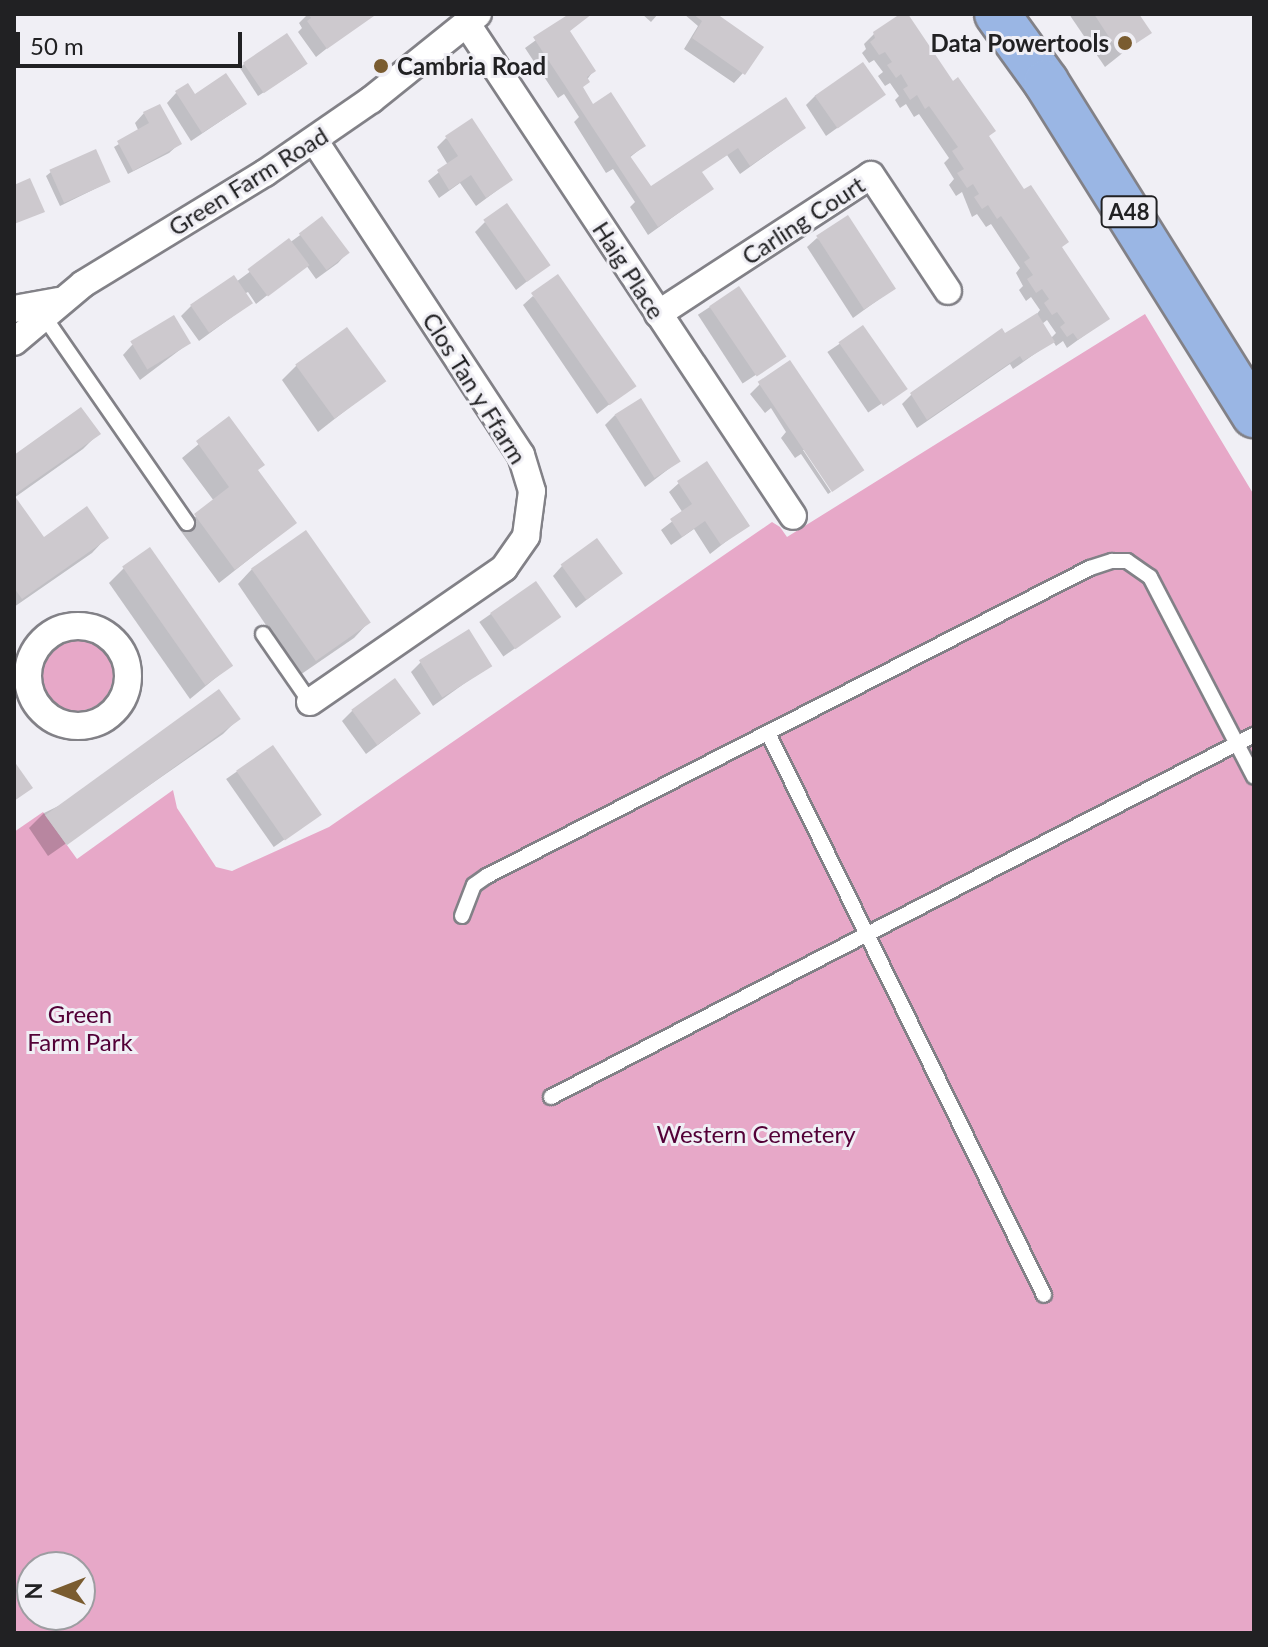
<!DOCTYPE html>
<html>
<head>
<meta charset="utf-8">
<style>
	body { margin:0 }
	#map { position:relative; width:1268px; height:1647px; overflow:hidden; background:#f0eff5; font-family:Lato,sans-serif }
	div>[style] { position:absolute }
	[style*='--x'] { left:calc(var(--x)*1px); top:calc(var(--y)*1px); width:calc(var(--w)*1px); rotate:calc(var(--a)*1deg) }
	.green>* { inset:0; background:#e7a8c8 }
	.round { border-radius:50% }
	.shadow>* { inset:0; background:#0003; transform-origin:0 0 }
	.building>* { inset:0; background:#cdc9ce; transform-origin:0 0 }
	.roads { filter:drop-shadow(2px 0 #828187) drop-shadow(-2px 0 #828187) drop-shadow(0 2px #828187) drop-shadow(0 -2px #828187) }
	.service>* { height:14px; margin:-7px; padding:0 7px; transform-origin:7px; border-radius:7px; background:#fff }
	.minor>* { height:26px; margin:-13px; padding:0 13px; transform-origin:13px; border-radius:13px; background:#fff }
	.minor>.ring { margin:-13px; padding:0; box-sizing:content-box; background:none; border:26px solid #fff; border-radius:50% }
	.trunk>* { height:44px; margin:-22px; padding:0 22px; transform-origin:22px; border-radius:22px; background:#9ab6e4 }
	.dots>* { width:22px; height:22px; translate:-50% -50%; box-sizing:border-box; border:4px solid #f0eff5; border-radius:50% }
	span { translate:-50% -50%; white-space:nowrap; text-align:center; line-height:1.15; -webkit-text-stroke:6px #f0eff5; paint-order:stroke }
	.shield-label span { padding:2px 6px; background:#f0eff5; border:2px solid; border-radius:6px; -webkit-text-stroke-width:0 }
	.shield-label { font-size:22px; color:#212123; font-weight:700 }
	.poi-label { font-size:24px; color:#212123; font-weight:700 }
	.right { translate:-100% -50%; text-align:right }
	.left { translate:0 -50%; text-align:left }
	.street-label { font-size:24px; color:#212123 }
	.park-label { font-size:24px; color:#530037 }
	.frame { position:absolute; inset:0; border:16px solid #212123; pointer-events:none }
	.north { position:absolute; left:16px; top:1551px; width:80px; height:80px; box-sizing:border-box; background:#f0eff5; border:2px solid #9d9da1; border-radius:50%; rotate:270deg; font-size:22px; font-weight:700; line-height:32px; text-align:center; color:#212123 }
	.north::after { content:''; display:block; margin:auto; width:28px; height:36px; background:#7a5c30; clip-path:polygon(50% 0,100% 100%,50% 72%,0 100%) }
	.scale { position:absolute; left:16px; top:32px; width:226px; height:36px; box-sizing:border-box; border:4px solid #212123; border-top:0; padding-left:10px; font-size:24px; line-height:28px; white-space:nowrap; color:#212123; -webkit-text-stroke:6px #f0eff5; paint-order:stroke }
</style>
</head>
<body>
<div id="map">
	<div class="green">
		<i style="clip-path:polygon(evenodd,1145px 314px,1254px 495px,1254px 1633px,14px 1633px,14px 832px,43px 812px,77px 859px,173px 790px,177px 808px,216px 867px,232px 871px,329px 827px,772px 522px,780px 527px,787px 537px,1145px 314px,32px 1567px,80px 1567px,80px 1615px,32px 1615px,32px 1567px)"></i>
		<i class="round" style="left:41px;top:639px;width:72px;height:72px"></i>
	</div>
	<div class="shadow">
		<i style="clip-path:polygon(308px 14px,370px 14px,316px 57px,298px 32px,302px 28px,299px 23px)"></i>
		<i style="clip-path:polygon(572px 14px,590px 14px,568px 32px,594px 70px,581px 88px,591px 103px,644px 146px,629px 158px,641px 194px,695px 160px,804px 128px,740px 174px,727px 155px,700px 172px,712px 189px,648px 235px,630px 207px,635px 202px,613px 169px,606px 173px,574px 122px,579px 117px,564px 94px,558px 98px,525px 48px)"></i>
		<i style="clip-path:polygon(642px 14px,658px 14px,651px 22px)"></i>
		<i style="clip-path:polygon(684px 14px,713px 14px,743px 73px,734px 83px,684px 49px,698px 26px)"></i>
		<i style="clip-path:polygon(evenodd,903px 14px,1108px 318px,1067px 348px,1063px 341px,1056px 346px,1053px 341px,1013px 369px,1010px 364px,917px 428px,902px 404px,911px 395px,1036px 315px,1040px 310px,1031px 297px,1026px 301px,1019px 290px,1023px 286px,1016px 273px,1020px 268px,991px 224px,986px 227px,977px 214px,972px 217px,962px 192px,956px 196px,949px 185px,954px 179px,944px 163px,949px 158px,919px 114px,914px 117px,906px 104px,900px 108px,895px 100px,899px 96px,890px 83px,885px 86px,878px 76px,883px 72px,874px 60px,869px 63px,862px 53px,866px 49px,864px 44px,874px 34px,903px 14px,1047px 320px,1056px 333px,1051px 338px,1042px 324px,1047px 320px)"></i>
		<i style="clip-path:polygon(1069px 14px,1137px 14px,1149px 32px,1105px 67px)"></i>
		<i style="clip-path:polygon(244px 64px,301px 68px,258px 96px,240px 68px)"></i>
		<i style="clip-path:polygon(176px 93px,194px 97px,240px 108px,191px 141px,167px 103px)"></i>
		<i style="clip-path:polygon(816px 95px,883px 95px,826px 136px,806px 105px)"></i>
		<i style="clip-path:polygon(144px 113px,179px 144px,169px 153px,128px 174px,114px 147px,139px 132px,135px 123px)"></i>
		<i style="clip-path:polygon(446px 138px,511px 180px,476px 206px,460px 183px,439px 198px,428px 181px,448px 165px,437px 147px)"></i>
		<i style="clip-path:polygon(51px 172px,109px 182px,60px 206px,46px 176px)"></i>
		<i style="clip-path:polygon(322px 219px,347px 253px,338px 263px,316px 279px,306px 265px,256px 304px,248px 292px,244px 294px,251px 303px,199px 341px,181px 316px,191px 306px,233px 278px,236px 282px)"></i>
		<i style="clip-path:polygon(485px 222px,548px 265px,516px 290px,475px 232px)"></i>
		<i style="clip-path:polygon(817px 238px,893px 289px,853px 318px,807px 247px)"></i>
		<i style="left:739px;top:288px;width:82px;height:49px;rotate:57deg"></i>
		<i style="clip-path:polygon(533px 296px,634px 385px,597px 414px,523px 305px)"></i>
		<i style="left:863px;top:328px;width:73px;height:43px;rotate:56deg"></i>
		<i style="clip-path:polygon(189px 343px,140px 380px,123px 355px,132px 345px)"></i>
		<i style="clip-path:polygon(297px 365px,383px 381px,318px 432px,282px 380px)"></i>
		<i style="clip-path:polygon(760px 384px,808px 450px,803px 450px,831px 492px,828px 494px,801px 454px,795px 458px,781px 438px,786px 432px,771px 408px,765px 413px,750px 394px)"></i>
		<i style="clip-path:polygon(615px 415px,679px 461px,645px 487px,605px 425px)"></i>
		<i style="clip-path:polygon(229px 419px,256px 471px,295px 523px,219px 583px,180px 530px,214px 501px,182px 458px)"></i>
		<i style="clip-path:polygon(98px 434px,83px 449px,14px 498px,14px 457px)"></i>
		<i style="clip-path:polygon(679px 483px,747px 525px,710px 554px,694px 529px,671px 545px,661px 530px,683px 513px,669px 492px)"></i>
		<i style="clip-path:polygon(14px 498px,43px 540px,106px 538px,92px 553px,14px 607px)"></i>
		<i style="clip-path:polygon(562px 566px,620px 574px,576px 608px,553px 576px)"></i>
		<i style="clip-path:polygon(124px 568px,230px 666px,190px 699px,109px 583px)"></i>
		<i style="clip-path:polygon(252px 569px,368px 623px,354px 638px,300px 675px,238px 584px)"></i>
		<i style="left:535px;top:583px;width:42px;height:68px;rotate:55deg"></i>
		<i style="clip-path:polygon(421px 662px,490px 665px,433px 706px,411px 672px)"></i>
		<i style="clip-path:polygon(352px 711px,419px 714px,366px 754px,342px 721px)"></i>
		<i style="clip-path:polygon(238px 719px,223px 734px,48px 856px,29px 828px,44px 813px)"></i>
		<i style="left:272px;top:747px;width:83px;height:56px;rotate:55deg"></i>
	</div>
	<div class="building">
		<i style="clip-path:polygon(308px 14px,372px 14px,374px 16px,327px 49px,307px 21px,311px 18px)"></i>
		<i style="clip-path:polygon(569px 14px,592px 14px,570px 31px,596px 71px,587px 77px,590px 82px,583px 87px,593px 104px,611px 92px,646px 146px,630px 156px,651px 186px,786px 97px,806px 128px,750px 166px,738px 148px,702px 172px,714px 189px,658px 227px,533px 37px)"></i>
		<i style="clip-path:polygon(693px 14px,717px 14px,764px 47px,745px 75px,692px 38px,702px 21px)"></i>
		<i style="clip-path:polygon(900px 14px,908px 14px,953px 81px,958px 77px,996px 131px,989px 136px,1024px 189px,1031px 185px,1069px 242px,1062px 247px,1110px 319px,1078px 340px,1073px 333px,1067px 337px,1060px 327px,1065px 323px,1057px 312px,1052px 315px,1044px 303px,1049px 299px,1042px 289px,1036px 293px,1027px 279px,1033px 275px,1024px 262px,1030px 258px,1001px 216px,997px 219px,988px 205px,982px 209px,974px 197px,979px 194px,973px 184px,967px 188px,957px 173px,964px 169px,952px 151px,958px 147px,929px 106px,925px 109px,917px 95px,910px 100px,903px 89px,908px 86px,901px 74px,896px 78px,887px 65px,892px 62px,885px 52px,879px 55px,870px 42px,875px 38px,873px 32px)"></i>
		<i style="clip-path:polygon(1094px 14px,1139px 14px,1152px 33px,1120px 54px)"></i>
		<i style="left:287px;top:33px;width:37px;height:53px;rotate:56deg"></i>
		<i style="left:863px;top:62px;width:40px;height:59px;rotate:55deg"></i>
		<i style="clip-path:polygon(226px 73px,247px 104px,202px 133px,175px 91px,188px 83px,195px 94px)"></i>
		<i style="clip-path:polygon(160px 104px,182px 144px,133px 171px,117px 141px,149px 123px,143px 112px)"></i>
		<i style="clip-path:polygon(472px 118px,513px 180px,486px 198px,471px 175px,449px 190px,437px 170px,458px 156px,445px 136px)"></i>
		<i style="left:96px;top:149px;width:36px;height:51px;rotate:66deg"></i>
		<i style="clip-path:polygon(30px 178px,45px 212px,14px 224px,14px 185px)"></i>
		<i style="left:507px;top:203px;width:76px;height:29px;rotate:55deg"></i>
		<i style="left:848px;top:215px;width:88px;height:38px;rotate:57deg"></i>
		<i style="left:322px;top:216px;width:46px;height:29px;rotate:53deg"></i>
		<i style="left:289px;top:238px;width:34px;height:52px;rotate:53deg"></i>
		<i style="left:558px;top:274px;width:137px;height:33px;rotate:55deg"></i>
		<i style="left:234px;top:275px;width:34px;height:53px;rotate:56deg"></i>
		<i style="left:739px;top:286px;width:85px;height:36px;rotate:56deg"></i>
		<i style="clip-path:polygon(1037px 313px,1055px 342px,1023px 361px,1020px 356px,927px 420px,910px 393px,1002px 328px,1005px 333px)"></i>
		<i style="left:174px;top:315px;width:33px;height:51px;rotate:59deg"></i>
		<i style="left:863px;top:325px;width:78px;height:30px;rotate:55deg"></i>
		<i style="left:347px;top:327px;width:67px;height:64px;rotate:54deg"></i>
		<i style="left:790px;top:360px;width:133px;height:39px;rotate:56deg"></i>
		<i style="left:641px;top:398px;width:75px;height:31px;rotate:58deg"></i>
		<i style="clip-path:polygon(81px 407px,101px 434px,14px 495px,44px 537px,87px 506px,109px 538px,22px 599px,14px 588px,14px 455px)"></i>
		<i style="clip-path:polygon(229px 416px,265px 465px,258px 470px,297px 523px,235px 570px,194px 514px,229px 487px,196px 441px)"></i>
		<i style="clip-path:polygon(707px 461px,750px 526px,721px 545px,705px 521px,682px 537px,670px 519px,692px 504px,677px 481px)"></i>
		<i style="left:306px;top:530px;width:113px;height:67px;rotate:55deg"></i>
		<i style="left:597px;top:538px;width:44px;height:45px;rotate:54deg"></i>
		<i style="left:150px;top:547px;width:145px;height:34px;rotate:55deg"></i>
		<i style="left:536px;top:581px;width:44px;height:56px;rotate:55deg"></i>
		<i style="left:469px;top:629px;width:44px;height:59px;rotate:58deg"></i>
		<i style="left:395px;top:678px;width:44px;height:54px;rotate:54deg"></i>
		<i style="left:219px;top:689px;width:37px;height:215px;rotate:54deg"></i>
		<i style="left:273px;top:745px;width:85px;height:45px;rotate:55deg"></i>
		<i style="clip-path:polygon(14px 761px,33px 788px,14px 801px)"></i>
	</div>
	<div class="roads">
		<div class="service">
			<i style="--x:43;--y:315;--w:253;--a:55.3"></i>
			<i style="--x:263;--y:634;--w:83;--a:55.3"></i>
			<i style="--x:768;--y:733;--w:626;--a:63.84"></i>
			<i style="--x:462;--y:916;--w:33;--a:-69"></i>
			<i style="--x:474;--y:885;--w:16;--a:-35"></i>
			<i style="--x:487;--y:876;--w:677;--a:-27.06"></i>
			<i style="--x:1090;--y:568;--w:23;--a:-18"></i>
			<i style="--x:1112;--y:561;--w:15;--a:0"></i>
			<i style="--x:1127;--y:561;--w:28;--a:35"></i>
			<i style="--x:1150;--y:577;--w:225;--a:62.5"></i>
			<i style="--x:551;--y:1097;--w:791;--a:-27.25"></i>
		</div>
		<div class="minor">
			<i style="--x:467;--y:24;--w:590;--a:56.47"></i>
			<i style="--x:14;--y:309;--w:45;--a:-10.3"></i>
			<i style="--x:658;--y:314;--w:254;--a:-33.1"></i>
			<i style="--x:871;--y:175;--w:139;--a:56.4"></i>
			<i style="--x:14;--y:342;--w:90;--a:-40"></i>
			<i style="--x:83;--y:284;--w:213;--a:-31.4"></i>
			<i style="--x:265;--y:173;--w:129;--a:-34.6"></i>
			<i style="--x:371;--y:100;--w:137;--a:-38.8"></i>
			<i class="ring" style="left:28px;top:626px;width:74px;height:74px"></i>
			<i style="--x:310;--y:702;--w:236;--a:-34.6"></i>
			<i style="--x:504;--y:568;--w:39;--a:-55"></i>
			<i style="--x:526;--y:536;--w:45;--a:-82.4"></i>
			<i style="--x:532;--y:491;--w:38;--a:-107"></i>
			<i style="--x:521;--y:455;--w:377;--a:-123.3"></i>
		</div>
		<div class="trunk">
			<i style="--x:997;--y:14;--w:84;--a:54.2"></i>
			<i style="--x:1046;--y:82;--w:393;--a:58"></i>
		</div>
	</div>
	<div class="dots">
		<i style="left:1125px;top:43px;background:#7a5c30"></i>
		<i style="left:381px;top:66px;background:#7a5c30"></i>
	</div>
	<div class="shield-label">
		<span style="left:1129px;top:212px">A48</span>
	</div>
	<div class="poi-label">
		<span class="right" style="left:1109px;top:43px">Data Powertools</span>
		<span class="left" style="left:397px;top:66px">Cambria Road</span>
	</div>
	<div class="street-label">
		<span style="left:248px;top:181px;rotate:-32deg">Green Farm Road</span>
		<span style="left:803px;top:220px;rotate:-33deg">Carling Court</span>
		<span style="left:629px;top:270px;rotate:57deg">Haig Place</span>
		<span style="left:475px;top:388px;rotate:58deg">Clos Tan y Ffarm</span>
	</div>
	<div class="park-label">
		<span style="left:80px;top:1028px">Green<br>Farm Park</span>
		<span style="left:756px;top:1134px">Western Cemetery</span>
	</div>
	<div class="frame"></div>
	<div class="north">N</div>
	<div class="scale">50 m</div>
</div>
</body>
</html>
